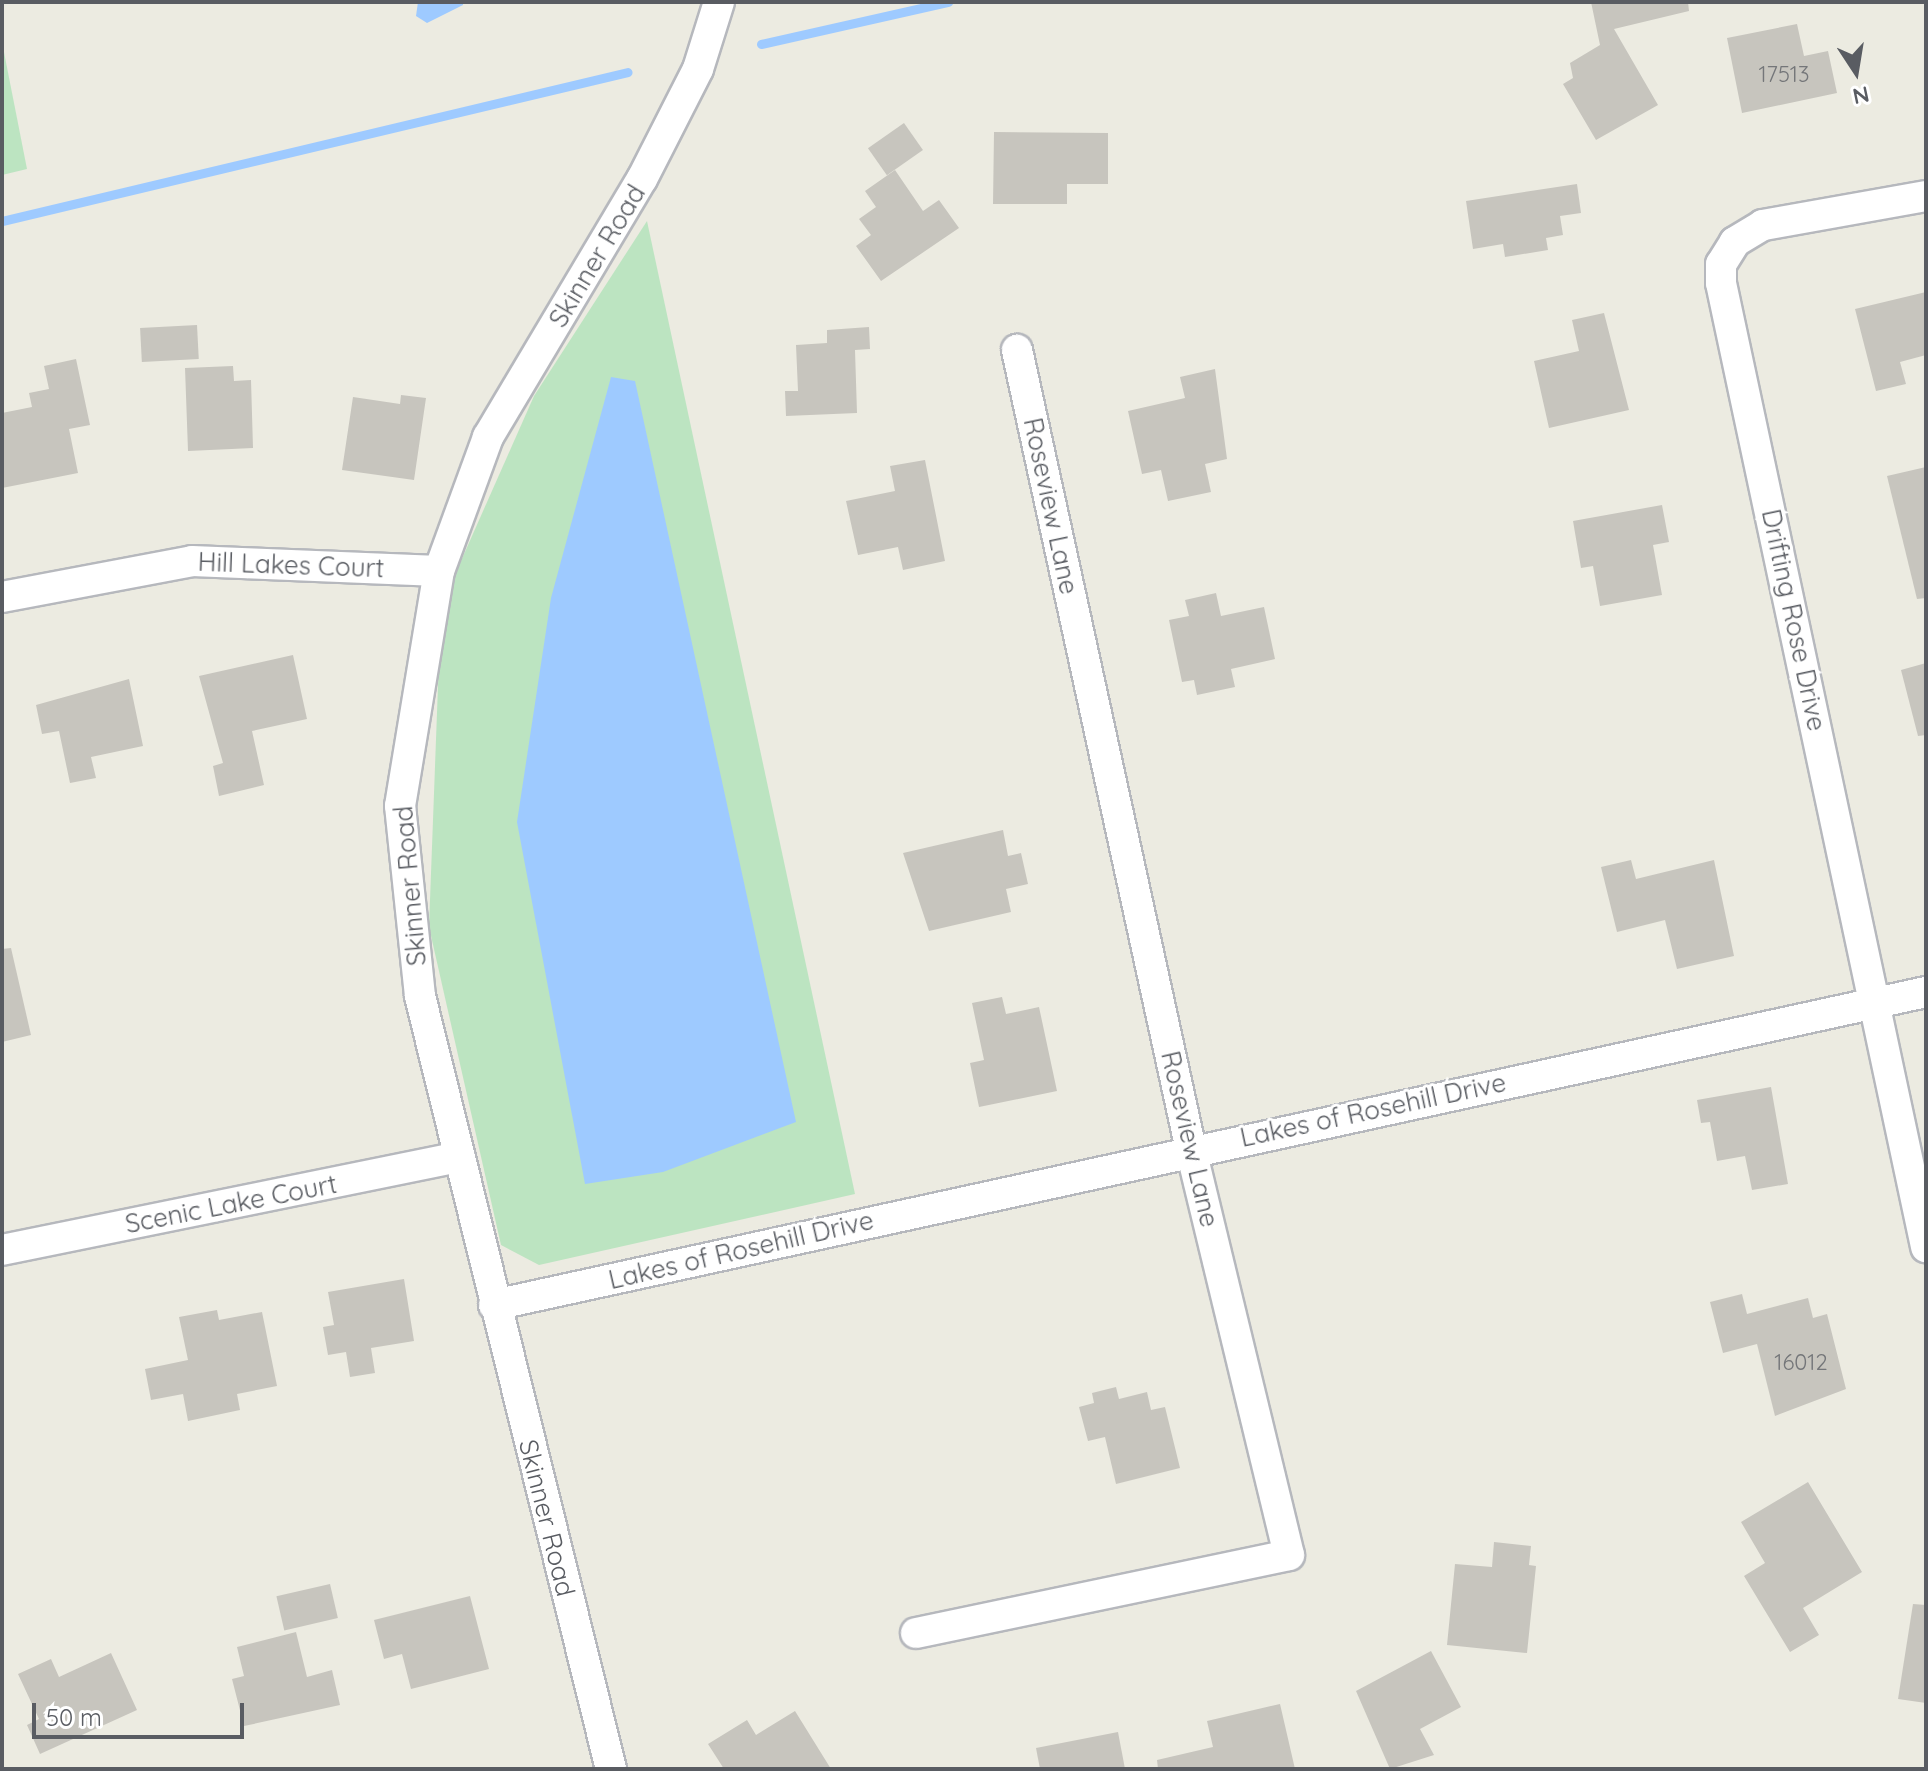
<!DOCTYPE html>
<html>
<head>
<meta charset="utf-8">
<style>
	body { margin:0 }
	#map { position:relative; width:1928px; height:1771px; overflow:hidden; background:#ecebe1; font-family:Quicksand,sans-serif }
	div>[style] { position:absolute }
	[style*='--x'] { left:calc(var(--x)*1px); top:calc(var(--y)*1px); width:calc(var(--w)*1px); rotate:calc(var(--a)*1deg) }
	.green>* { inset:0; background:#bce4c1 }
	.water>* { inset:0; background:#9ecaff }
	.stream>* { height:9px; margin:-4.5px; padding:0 4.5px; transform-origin:4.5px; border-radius:4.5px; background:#9ecaff }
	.building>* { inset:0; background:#c7c5be; transform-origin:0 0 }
	.roads { filter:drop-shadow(2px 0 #b6b8bd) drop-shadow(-2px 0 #b6b8bd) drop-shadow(0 2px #b6b8bd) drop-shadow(0 -2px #b6b8bd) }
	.minor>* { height:30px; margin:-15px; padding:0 15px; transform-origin:15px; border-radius:15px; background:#fff }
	span { translate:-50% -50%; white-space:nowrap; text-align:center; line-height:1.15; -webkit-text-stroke:6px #fff; paint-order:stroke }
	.number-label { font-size:22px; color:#747679 }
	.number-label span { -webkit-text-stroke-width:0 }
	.street-label { font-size:26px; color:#595c62 }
	.frame { position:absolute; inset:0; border:4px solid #595c62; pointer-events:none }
	.north { position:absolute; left:1816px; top:32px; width:80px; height:80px; -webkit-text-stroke:6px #fff; paint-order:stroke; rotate:168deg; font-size:22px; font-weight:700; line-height:32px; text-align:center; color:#595c62 }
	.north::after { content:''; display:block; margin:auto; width:28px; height:36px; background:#595c62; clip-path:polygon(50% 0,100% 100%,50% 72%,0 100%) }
	.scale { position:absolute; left:32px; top:1703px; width:212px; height:36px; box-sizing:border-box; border:4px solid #595c62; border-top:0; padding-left:10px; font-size:24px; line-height:28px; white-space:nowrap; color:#595c62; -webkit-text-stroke:6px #fff; paint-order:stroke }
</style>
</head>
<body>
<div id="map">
	<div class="green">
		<i style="clip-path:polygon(2px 42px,27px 169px,2px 175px)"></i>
		<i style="clip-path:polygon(647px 221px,855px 1194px,539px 1265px,501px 1245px,429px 927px,441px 606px,534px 396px)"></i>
	</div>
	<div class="water">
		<i style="clip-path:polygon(418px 2px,463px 2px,463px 5px,427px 23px,416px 16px)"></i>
		<i style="clip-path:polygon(611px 377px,635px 381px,796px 1122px,663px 1172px,585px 1184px,517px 822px,551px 598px)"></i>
	</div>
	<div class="stream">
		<i style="--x:761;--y:44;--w:192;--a:-12.7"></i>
		<i style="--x:2;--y:221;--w:643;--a:-13.39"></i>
	</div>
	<div class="building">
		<i style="clip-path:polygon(1591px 2px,1688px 2px,1689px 11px,1614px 29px,1658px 105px,1596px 140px,1563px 84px,1573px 78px,1570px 63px,1600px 45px)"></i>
		<i style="clip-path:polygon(1797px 24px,1804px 56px,1828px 51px,1837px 93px,1742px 113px,1727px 38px)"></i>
		<i style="left:904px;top:123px;width:33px;height:44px;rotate:55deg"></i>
		<i style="clip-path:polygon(994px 132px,1108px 133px,1108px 184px,1067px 184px,1067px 204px,993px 204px)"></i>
		<i style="clip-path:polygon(895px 170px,923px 211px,939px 200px,959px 228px,881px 281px,856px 246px,871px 235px,859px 219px,876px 207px,865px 191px)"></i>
		<i style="clip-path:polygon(1577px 184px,1581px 213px,1560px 216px,1563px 235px,1546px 238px,1548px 250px,1505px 257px,1503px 244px,1473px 249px,1466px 201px)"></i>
		<i style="clip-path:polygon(1926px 292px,1926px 355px,1900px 362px,1906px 384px,1876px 391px,1855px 309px)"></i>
		<i style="clip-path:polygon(1604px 313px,1629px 410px,1549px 428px,1534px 361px,1579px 351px,1572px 320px)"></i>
		<i style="left:197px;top:325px;width:34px;height:57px;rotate:87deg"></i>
		<i style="clip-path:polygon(869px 327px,870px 349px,855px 350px,857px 413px,786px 416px,785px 391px,798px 391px,796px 345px,827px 343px,827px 330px)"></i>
		<i style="clip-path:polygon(76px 359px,90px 425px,69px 429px,78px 473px,2px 488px,2px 413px,32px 407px,29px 393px,49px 389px,44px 366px)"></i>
		<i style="clip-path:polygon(233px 366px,234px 381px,251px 380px,253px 448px,188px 451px,185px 368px)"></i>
		<i style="clip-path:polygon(1215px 369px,1227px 459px,1205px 464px,1211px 492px,1168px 501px,1161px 470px,1142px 474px,1128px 411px,1185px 398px,1180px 377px)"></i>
		<i style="clip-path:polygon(401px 395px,426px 398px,414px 480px,342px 470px,353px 397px,400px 404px)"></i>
		<i style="clip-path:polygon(925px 460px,945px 561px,903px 570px,898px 547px,858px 555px,846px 501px,895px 491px,890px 466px)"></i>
		<i style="clip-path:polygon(1926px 467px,1926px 598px,1917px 599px,1887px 476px)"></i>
		<i style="clip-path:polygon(1662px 505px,1669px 542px,1653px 545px,1662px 595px,1600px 606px,1593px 566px,1581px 568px,1573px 521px)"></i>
		<i style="clip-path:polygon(1216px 593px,1221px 616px,1264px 607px,1275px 659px,1231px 669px,1235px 687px,1197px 695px,1194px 680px,1182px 682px,1169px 620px,1189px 616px,1185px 600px)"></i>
		<i style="clip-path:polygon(293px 655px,307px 719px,252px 731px,264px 785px,219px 796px,213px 766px,223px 763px,199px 676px)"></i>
		<i style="clip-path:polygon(1926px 663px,1926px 735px,1918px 736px,1901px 670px)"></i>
		<i style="clip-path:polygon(129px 679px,143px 746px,91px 757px,96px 778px,70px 783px,59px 731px,42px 734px,36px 705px)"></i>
		<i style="clip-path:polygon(1003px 830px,1008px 856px,1021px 853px,1028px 884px,1006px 889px,1011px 912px,929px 931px,903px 853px)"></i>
		<i style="clip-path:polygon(1631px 860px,1636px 879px,1714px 860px,1734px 956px,1677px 969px,1665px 920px,1617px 932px,1601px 867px)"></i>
		<i style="clip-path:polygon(11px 948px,31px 1035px,2px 1042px,2px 949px)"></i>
		<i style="clip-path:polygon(1002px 997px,1006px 1014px,1039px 1007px,1057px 1091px,979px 1107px,970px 1063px,984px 1060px,972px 1003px)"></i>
		<i style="clip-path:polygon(1771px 1087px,1788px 1184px,1752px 1190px,1745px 1156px,1717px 1161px,1710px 1122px,1701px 1123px,1697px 1100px)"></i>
		<i style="clip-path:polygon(404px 1279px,414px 1341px,371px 1348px,375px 1373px,350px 1377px,346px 1352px,328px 1355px,323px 1327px,334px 1325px,328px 1292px)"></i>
		<i style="clip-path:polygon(1742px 1294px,1747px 1314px,1808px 1298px,1813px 1318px,1827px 1314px,1846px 1389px,1775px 1416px,1757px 1344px,1723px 1353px,1710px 1302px)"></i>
		<i style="clip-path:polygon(217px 1310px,219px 1320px,262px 1312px,277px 1386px,237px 1394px,240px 1410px,188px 1421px,183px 1394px,151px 1400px,145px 1369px,188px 1360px,179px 1317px)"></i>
		<i style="clip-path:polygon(1116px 1387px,1119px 1399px,1147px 1392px,1151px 1410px,1165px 1407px,1180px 1468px,1116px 1484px,1105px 1437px,1088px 1441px,1079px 1407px,1094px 1403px,1092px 1393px)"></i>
		<i style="clip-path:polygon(1808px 1482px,1862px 1572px,1803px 1608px,1819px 1635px,1790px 1652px,1744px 1576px,1765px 1563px,1741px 1522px)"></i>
		<i style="clip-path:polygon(1494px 1542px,1531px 1546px,1529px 1565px,1536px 1566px,1527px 1653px,1447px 1645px,1455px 1564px,1492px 1567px)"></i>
		<i style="left:330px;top:1584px;width:35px;height:55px;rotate:77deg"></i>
		<i style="clip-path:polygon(470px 1596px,489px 1669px,411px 1689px,402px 1654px,384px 1659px,374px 1620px)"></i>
		<i style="clip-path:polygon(1913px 1604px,1926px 1605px,1926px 1703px,1898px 1699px)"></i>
		<i style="clip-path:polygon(296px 1632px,307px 1677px,332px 1670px,340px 1705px,244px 1726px,232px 1679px,244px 1676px,237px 1647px)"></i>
		<i style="clip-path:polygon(1431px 1651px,1461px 1707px,1420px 1729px,1434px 1755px,1390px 1769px,1356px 1691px)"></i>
		<i style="clip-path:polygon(111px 1653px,137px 1710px,40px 1754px,27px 1725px,39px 1719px,18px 1674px,51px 1659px,59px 1677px)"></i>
		<i style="clip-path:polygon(1280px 1704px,1295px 1769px,1158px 1769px,1157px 1760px,1213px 1747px,1207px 1721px)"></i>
		<i style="clip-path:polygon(795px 1711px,831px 1769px,724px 1769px,708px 1744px,747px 1720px,756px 1735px)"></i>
		<i style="clip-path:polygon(1118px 1732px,1125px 1769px,1040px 1769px,1036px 1748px)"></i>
	</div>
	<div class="roads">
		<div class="minor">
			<i style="--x:1926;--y:196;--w:166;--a:169.9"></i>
			<i style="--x:1763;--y:225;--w:33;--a:149"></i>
			<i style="--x:1735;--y:242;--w:26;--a:122"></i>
			<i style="--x:1721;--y:264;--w:19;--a:90"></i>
			<i style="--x:1721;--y:283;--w:986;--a:77.99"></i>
			<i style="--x:2;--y:597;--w:193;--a:-10.7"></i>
			<i style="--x:192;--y:561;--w:247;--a:2.3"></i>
			<i style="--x:2;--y:1250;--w:467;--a:-11.5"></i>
			<i style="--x:494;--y:1305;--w:1466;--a:-12.33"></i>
			<i style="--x:916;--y:1633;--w:381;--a:-11.8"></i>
			<i style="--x:1289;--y:1555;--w:417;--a:-103.6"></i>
			<i style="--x:1191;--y:1150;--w:819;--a:-102.27"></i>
			<i style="--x:611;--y:1769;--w:796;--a:-103.88"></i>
			<i style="--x:420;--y:996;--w:191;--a:-96"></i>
			<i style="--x:400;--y:806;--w:238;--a:-80.6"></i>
			<i style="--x:439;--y:571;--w:143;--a:-69.9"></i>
			<i style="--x:488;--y:437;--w:300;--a:-59.2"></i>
			<i style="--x:642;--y:179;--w:123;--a:-63"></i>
			<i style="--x:698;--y:69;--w:70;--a:-72.6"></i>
		</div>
	</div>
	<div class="number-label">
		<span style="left:1784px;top:75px">17513</span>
		<span style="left:1801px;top:1363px">16012</span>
	</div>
	<div class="street-label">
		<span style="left:597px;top:256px;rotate:-59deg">Skinner Road</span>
		<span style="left:1051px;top:506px;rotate:78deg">Roseview Lane</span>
		<span style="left:291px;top:565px;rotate:2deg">Hill Lakes Court</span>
		<span style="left:1794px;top:620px;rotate:78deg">Drifting Rose Drive</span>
		<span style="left:410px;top:886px;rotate:-95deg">Skinner Road</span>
		<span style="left:1373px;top:1110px;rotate:-12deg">Lakes of Rosehill Drive</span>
		<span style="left:1190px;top:1139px;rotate:77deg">Roseview Lane</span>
		<span style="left:231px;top:1204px;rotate:-11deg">Scenic Lake Court</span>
		<span style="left:741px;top:1250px;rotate:-13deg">Lakes of Rosehill Drive</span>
		<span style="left:547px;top:1518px;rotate:76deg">Skinner Road</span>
	</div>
	<div class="frame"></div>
	<div class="north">N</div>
	<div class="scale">50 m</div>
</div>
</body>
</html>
